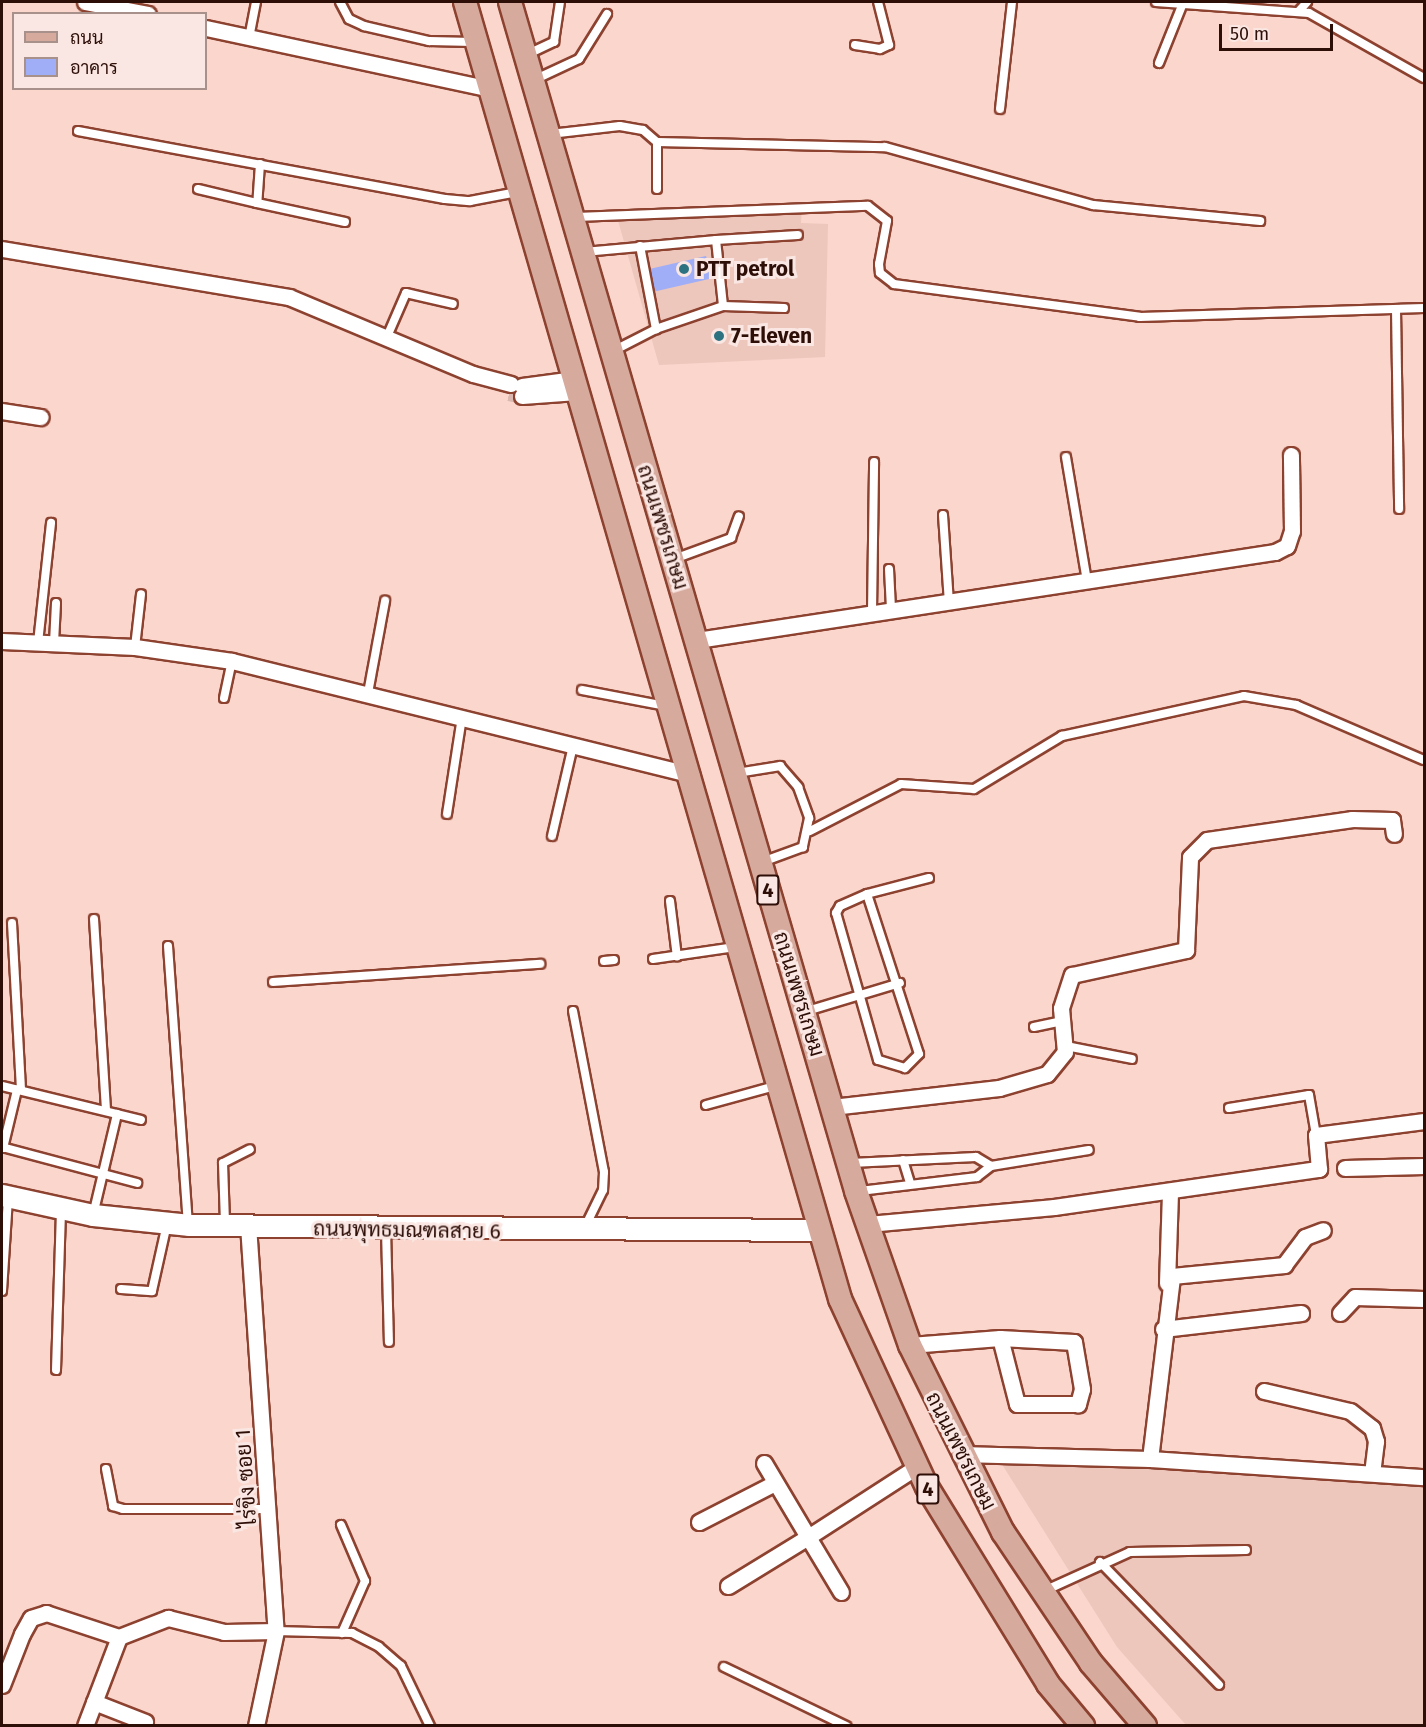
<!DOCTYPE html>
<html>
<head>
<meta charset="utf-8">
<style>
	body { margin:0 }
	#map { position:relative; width:1426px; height:1727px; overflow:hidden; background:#fad6cc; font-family:"Fira Sans",Sarabun,sans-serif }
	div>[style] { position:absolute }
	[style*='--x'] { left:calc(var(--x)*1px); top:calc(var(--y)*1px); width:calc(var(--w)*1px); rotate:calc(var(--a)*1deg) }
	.built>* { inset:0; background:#edc6bc }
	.building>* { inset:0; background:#9faef7; transform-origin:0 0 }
	.street-tunnel>* { height:15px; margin-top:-7.5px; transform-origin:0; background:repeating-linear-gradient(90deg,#dbb8af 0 15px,transparent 0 23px) }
	.roads { filter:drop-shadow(2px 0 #8d4230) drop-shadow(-2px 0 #8d4230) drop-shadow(0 2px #8d4230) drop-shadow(0 -2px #8d4230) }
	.lane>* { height:8px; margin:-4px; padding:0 4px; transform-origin:4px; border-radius:4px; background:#fff }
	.street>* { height:15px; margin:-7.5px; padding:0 7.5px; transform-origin:7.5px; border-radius:7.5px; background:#fff }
	.secondary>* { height:21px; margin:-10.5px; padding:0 10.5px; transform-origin:10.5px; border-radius:10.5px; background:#fff }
	.primary>* { height:22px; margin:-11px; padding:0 11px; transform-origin:11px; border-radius:11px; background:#d7aa9e }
	.dots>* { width:16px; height:16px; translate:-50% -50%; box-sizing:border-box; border:3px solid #fae7e3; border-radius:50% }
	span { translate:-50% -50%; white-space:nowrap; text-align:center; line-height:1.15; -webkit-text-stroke:6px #fae7e3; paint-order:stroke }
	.shield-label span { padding:2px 4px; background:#fae7e3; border:2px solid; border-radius:4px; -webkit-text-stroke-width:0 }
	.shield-label { font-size:20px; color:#2e0f08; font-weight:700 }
	.poi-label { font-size:21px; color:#2e0f08; font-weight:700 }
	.left { translate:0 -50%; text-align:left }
	.street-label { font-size:21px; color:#2e0f08 }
	.frame { position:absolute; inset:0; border:3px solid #2e0f08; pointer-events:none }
	.legend { position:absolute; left:12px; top:12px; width:195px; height:78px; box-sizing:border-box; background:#fae7e3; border:2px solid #a8918b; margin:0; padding:8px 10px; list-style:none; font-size:18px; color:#2e0f08 }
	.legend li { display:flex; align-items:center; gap:12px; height:30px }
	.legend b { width:30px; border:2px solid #a8918b }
	.scale { position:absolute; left:1219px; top:24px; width:114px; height:27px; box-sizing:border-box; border:3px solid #2e0f08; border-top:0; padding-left:8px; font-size:18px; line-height:21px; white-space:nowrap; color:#2e0f08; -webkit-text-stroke:4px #fae7e3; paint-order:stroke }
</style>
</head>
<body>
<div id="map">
	<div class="built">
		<i style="clip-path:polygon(802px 206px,801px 223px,828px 224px,825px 357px,659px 365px,615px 210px)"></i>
		<i style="clip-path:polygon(993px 1450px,1424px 1481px,1424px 1725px,1186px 1725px,1117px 1647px)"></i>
	</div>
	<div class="building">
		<i style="left:706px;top:256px;width:23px;height:58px;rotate:77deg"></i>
	</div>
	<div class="street-tunnel">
		<i style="--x:509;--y:393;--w:13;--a:13"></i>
	</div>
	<div class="roads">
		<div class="lane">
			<i style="--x:340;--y:2;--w:19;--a:62"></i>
			<i style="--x:349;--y:19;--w:17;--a:25"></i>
			<i style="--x:364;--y:26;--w:67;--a:13"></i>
			<i style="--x:429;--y:41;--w:44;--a:1.3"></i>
			<i style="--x:1156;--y:2;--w:153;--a:4.1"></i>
			<i style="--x:1309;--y:13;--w:132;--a:29.5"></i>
			<i style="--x:1299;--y:11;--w:12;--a:-48"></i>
			<i style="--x:249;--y:38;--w:37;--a:-79"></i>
			<i style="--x:855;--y:45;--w:25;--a:9"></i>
			<i style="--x:880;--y:49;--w:10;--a:-24"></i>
			<i style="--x:889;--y:45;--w:44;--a:-104.3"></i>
			<i style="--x:528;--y:54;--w:29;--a:-25"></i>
			<i style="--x:554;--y:42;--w:40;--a:-81.5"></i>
			<i style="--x:1159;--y:63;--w:65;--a:-68.2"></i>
			<i style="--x:536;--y:79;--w:47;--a:-24.9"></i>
			<i style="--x:579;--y:59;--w:53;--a:-58.1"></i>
			<i style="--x:1000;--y:109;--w:108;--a:-83.6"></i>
			<i style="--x:78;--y:131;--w:373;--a:10.5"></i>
			<i style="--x:445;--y:199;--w:25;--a:5"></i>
			<i style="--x:470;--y:201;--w:48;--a:-10.8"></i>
			<i style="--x:550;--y:134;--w:70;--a:-6.5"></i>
			<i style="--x:620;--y:126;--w:23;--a:10"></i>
			<i style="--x:643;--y:130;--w:18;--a:41"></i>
			<i style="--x:657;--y:142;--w:228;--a:1.3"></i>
			<i style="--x:885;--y:147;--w:216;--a:15.6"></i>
			<i style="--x:1093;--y:205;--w:168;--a:5.5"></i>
			<i style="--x:657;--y:142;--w:47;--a:90"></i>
			<i style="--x:260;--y:164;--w:39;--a:94"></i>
			<i style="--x:257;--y:203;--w:90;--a:12.2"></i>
			<i style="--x:198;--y:189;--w:61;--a:13.3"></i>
			<i style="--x:576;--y:217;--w:292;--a:-2.2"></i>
			<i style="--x:868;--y:206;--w:24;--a:38"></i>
			<i style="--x:887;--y:221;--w:44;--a:100.5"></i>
			<i style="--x:879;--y:264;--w:9;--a:84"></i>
			<i style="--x:880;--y:273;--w:18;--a:38"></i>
			<i style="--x:894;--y:284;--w:248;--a:7.6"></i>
			<i style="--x:1140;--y:317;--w:284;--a:-1.8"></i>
			<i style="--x:716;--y:240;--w:82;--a:-3.5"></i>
			<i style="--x:640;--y:246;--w:85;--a:79.1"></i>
			<i style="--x:584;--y:252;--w:133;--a:-5.2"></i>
			<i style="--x:716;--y:240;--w:66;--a:83.9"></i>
			<i style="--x:723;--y:306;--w:71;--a:161.1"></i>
			<i style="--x:656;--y:329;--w:48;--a:152.9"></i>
			<i style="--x:723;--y:306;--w:61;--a:1.9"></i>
			<i style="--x:1396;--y:309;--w:200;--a:89.1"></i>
			<i style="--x:386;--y:339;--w:50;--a:-66.5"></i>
			<i style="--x:406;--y:293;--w:48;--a:13.2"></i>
			<i style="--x:1066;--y:457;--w:126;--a:80.4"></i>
			<i style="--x:943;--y:515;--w:87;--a:86.1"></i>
			<i style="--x:674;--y:559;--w:61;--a:-20.2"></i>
			<i style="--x:731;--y:538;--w:23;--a:-70"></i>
			<i style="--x:889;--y:569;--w:40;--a:87.1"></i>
			<i style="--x:872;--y:612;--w:150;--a:-89.2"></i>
			<i style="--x:38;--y:643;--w:121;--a:-83.8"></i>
			<i style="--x:54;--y:643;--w:40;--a:-87.1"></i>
			<i style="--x:135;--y:647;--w:53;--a:-83.5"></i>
			<i style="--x:582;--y:690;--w:86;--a:10.8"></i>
			<i style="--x:368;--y:693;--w:94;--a:-79.5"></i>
			<i style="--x:224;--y:698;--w:38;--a:-78"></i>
			<i style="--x:737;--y:773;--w:44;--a:-9.2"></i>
			<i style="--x:780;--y:766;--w:28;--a:49"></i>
			<i style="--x:798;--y:787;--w:33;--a:70"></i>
			<i style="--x:809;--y:818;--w:30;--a:102"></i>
			<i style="--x:803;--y:847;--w:44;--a:159.9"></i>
			<i style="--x:447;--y:814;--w:98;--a:-81.2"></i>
			<i style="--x:810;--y:831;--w:102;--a:-27.3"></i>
			<i style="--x:901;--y:784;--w:73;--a:3.9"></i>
			<i style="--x:974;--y:789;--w:103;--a:-31.1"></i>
			<i style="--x:1062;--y:736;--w:186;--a:-12.4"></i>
			<i style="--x:1244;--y:696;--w:53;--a:9.8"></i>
			<i style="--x:1296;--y:705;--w:139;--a:23.3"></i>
			<i style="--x:552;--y:836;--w:92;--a:-76.9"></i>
			<i style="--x:867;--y:894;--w:168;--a:72"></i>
			<i style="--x:919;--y:1054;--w:20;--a:135"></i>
			<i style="--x:905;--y:1068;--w:28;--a:-163"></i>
			<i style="--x:878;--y:1060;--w:153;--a:-105.9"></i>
			<i style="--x:836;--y:913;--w:8;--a:-60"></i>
			<i style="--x:840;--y:906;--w:30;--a:-24"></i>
			<i style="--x:867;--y:894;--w:64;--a:-14.5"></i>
			<i style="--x:670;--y:901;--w:56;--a:82.9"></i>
			<i style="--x:94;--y:919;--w:191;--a:86.4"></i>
			<i style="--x:12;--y:923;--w:167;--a:86.9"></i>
			<i style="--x:168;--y:946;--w:277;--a:85.9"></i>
			<i style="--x:653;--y:959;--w:83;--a:-8.3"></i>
			<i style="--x:604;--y:961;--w:10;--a:-6"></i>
			<i style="--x:273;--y:982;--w:268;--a:-3.9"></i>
			<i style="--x:573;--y:1011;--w:164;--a:79.1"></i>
			<i style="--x:604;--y:1172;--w:18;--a:93"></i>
			<i style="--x:603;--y:1190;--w:39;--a:116"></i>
			<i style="--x:807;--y:1011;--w:97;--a:-16.8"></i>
			<i style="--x:1034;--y:1027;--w:29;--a:-12"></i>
			<i style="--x:1066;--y:1046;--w:67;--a:11.1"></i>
			<i style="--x:2;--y:1086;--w:143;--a:13.7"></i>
			<i style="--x:706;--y:1105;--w:72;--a:-15.4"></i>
			<i style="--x:1229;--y:1108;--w:81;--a:-9.2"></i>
			<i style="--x:1309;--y:1095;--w:41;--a:80.1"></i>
			<i style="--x:2;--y:1147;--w:140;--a:14.9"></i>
			<i style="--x:3;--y:1148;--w:60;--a:-76.4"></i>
			<i style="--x:903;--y:1160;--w:24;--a:73"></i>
			<i style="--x:851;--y:1163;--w:125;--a:-2.7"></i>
			<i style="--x:976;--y:1157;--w:17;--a:31"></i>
			<i style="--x:991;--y:1166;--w:18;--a:142"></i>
			<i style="--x:977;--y:1177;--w:118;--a:173.2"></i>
			<i style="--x:991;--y:1166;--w:99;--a:-9.3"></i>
			<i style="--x:93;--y:1215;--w:104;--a:-76.6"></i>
			<i style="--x:225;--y:1223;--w:60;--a:-91.9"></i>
			<i style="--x:223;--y:1163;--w:30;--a:-27"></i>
			<i style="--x:386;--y:1230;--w:112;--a:88.5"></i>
			<i style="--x:121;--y:1289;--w:31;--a:4"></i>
			<i style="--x:152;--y:1291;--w:69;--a:-77.4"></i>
			<i style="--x:2;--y:1291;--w:94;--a:-86.3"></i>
			<i style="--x:56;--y:1370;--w:160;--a:-88.2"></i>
			<i style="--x:106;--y:1469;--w:38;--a:79"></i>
			<i style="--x:113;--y:1506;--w:10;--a:17"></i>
			<i style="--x:123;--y:1509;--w:145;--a:0"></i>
			<i style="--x:341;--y:1525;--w:61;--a:66.8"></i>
			<i style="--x:365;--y:1581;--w:57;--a:113.9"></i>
			<i style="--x:1100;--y:1562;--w:171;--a:45.9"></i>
			<i style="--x:1044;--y:1591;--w:94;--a:-24.4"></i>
			<i style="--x:1130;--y:1552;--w:116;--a:-1"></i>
			<i style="--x:276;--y:1631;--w:76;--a:1.5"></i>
			<i style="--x:352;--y:1633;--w:30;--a:27"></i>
			<i style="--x:379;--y:1647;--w:29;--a:41"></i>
			<i style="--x:401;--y:1666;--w:67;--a:64.2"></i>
			<i style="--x:724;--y:1667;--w:136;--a:25.8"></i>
		</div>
		<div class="street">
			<i style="--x:85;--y:2;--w:64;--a:10.8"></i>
			<i style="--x:206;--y:28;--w:291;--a:12.1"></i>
			<i style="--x:2;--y:249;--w:291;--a:9.5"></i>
			<i style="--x:289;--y:297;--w:199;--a:22.7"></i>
			<i style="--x:473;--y:374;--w:39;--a:15"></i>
			<i style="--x:522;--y:386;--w:51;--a:-7.8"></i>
			<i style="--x:522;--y:396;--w:55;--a:-4.2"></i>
			<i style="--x:2;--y:411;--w:39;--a:9"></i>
			<i style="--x:697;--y:640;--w:585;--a:-8.66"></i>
			<i style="--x:1275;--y:552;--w:13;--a:-27"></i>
			<i style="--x:1287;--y:546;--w:16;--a:-72"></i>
			<i style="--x:1292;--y:531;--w:76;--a:-90.8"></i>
			<i style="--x:2;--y:641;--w:133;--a:2.6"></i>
			<i style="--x:135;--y:647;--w:98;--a:8.2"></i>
			<i style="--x:232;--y:661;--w:473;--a:13.9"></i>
			<i style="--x:832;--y:1107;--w:168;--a:-6.5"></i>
			<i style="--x:999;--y:1088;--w:50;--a:-16.3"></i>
			<i style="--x:1047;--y:1074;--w:28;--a:-51"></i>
			<i style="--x:1065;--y:1052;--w:44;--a:-95.2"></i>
			<i style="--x:1061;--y:1008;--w:35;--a:-72"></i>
			<i style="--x:1072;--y:975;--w:117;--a:-12.4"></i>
			<i style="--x:1186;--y:950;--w:93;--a:-87.5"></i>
			<i style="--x:1190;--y:857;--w:24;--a:-45"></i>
			<i style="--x:1207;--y:840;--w:147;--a:-8.2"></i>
			<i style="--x:1352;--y:819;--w:40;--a:1.4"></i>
			<i style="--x:1392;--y:820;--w:14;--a:82"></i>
			<i style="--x:1345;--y:1168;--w:79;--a:-1.5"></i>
			<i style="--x:868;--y:1224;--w:187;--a:-5.2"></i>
			<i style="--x:1054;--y:1207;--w:268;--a:-8.2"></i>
			<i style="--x:1319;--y:1169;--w:34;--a:-95"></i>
			<i style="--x:1316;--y:1135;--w:109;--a:-7.4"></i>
			<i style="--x:248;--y:1225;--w:407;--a:86.1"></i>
			<i style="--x:276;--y:1631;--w:97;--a:101.9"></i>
			<i style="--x:1167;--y:1283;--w:92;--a:-88.1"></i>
			<i style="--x:1340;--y:1313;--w:22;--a:-47"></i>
			<i style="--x:1355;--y:1297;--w:69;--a:1.7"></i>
			<i style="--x:1163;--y:1329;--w:139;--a:-6.6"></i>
			<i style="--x:910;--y:1345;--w:90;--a:-4.4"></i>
			<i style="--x:1000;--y:1338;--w:74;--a:3.1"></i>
			<i style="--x:1074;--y:1342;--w:48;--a:80.3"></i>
			<i style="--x:1082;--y:1389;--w:16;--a:105"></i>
			<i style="--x:1078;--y:1404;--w:61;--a:180"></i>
			<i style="--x:1017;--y:1404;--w:68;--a:-104.4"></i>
			<i style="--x:1264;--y:1391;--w:88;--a:13.1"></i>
			<i style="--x:1350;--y:1411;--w:28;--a:38"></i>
			<i style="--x:1372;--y:1428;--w:14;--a:73"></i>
			<i style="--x:1376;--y:1441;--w:32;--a:97"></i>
			<i style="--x:960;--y:1454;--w:190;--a:1.5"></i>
			<i style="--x:1150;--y:1459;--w:275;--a:3.8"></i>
			<i style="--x:1150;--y:1459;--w:184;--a:-83.1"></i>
			<i style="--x:1172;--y:1276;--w:113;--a:-5.6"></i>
			<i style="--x:1284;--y:1265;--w:35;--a:-53"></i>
			<i style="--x:1305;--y:1237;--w:19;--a:-21"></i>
			<i style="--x:699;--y:1522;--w:85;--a:-27.2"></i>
			<i style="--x:728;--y:1586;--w:94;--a:-31.5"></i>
			<i style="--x:808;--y:1537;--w:86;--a:-120.7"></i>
			<i style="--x:841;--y:1592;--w:64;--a:-121"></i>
			<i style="--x:808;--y:1537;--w:129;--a:-32.9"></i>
			<i style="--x:2;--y:1685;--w:55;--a:-68.6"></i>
			<i style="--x:22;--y:1634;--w:18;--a:-61"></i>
			<i style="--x:31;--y:1618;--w:16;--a:-18"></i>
			<i style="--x:46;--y:1613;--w:77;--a:18.2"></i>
			<i style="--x:119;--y:1637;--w:53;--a:-21.2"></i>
			<i style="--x:168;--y:1618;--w:58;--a:14"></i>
			<i style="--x:224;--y:1632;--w:52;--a:-1.1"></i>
			<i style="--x:94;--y:1702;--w:55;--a:21.4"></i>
			<i style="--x:85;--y:1726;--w:95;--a:-69.1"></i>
		</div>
		<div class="secondary">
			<i style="--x:2;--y:1195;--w:93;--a:12.4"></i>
			<i style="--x:93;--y:1215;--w:97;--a:5.9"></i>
			<i style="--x:189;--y:1225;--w:627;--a:0.46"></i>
		</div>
		<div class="primary">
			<i style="--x:465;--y:2;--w:1350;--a:73.87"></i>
			<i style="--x:840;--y:1299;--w:207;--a:65.2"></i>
			<i style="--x:927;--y:1487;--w:231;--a:58.4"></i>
			<i style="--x:1048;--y:1684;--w:55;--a:50.2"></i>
			<i style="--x:510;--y:2;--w:1238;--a:73.77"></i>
			<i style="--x:856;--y:1191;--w:163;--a:70.7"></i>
			<i style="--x:910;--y:1345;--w:209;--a:63.6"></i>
			<i style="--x:1003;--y:1532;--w:158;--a:56.1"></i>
			<i style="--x:1091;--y:1663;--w:83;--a:49.4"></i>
		</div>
	</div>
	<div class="dots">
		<i style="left:684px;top:269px;background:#2d7281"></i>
		<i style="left:719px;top:336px;background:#2d7281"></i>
	</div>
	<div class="shield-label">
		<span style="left:768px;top:890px">4</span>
		<span style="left:928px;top:1489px">4</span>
	</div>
	<div class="poi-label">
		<span class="left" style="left:696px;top:269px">PTT petrol</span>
		<span class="left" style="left:731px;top:336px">7-Eleven</span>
	</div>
	<div class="street-label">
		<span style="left:663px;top:527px;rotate:73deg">ถนนเพชรเกษม</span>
		<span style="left:799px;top:994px;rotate:73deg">ถนนเพชรเกษม</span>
		<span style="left:407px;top:1230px;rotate:1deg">ถนนพุทธมณฑลสาย 6</span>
		<span style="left:961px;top:1451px;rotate:63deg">ถนนเพชรเกษม</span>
		<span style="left:246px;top:1478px;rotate:-94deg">ไร่ขิง ซอย 1</span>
	</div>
	<div class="frame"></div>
	<ul class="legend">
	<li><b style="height:8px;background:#d7aa9e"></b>ถนน</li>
	<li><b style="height:16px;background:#9faef7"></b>อาคาร</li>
	</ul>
	<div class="scale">50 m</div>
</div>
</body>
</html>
